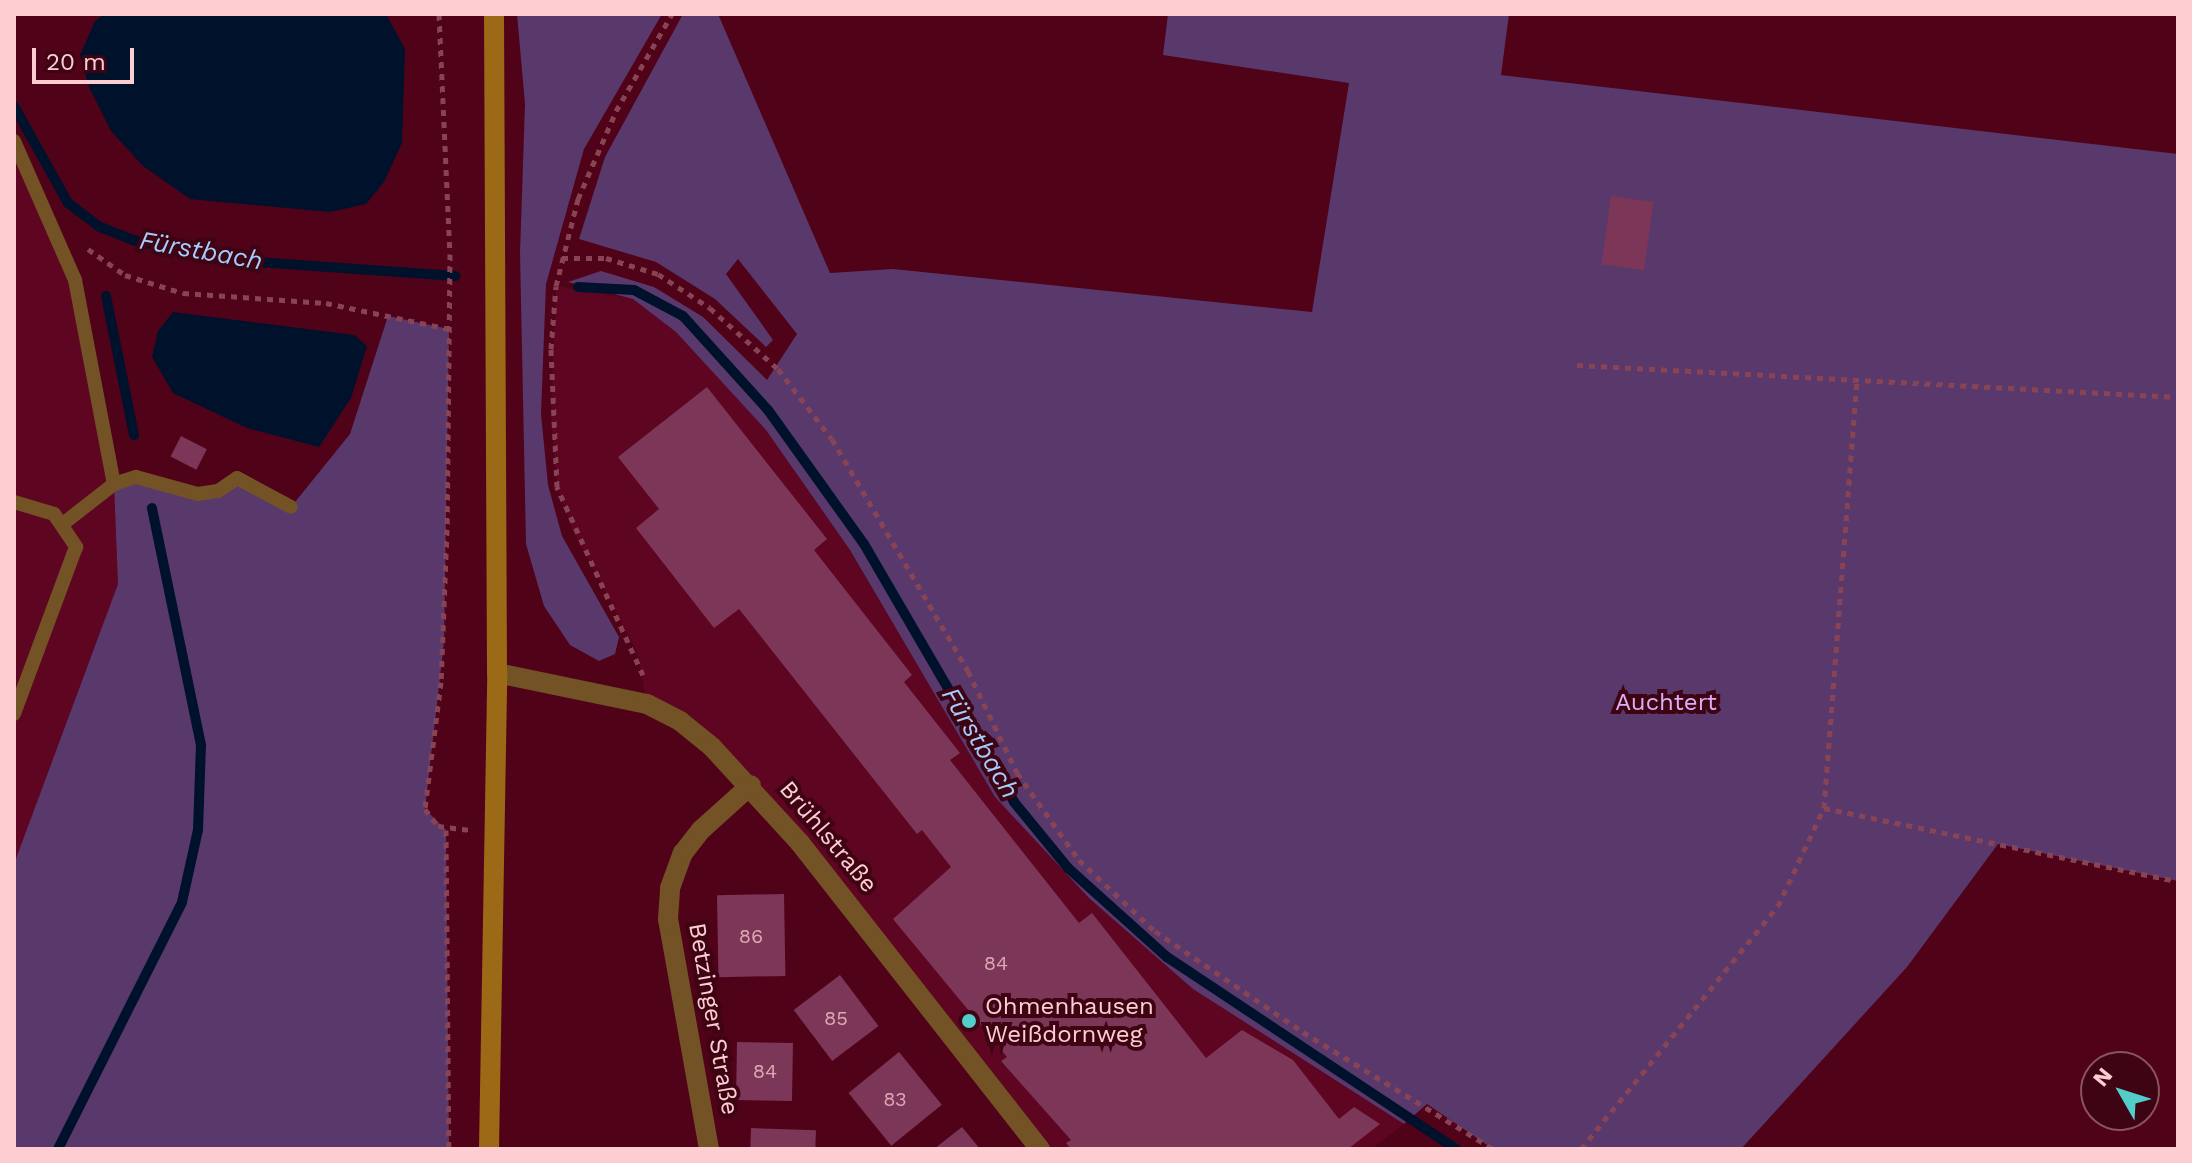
<!DOCTYPE html>
<html>
<head>
<meta charset="utf-8">
<style>
	body { margin:0 }
	#map { position:relative; width:2192px; height:1163px; overflow:hidden; background:#500219; font-family:"Work Sans",sans-serif }
	div>[style] { position:absolute }
	[style*='--x'] { left:calc(var(--x)*1px); top:calc(var(--y)*1px); width:calc(var(--w)*1px); rotate:calc(var(--a)*1deg) }
	.built>* { inset:0; background:#5e0621 }
	.green>* { inset:0; background:#59386c }
	.water>* { inset:0; background:#00112c }
	.stream>* { height:10px; margin:-5px; padding:0 5px; transform-origin:5px; border-radius:5px; background:#00112c }
	.building>* { inset:0; background:#7c3657; transform-origin:0 0 }
	.path>* { height:5px; margin-top:-2.5px; transform-origin:0; background:repeating-linear-gradient(90deg,#845 0 6px,transparent 0 12px) }
	.lane>* { height:14px; margin:-7px; padding:0 7px; transform-origin:7px; border-radius:7px; background:#735226 }
	.street>* { height:20px; margin:-10px; padding:0 10px; transform-origin:10px; border-radius:10px; background:#735226 }
	.secondary>* { height:20px; margin:-10px; padding:0 10px; transform-origin:10px; border-radius:10px; background:#9c6916 }
	.dots>* { width:22px; height:22px; translate:-50% -50%; box-sizing:border-box; border:4px solid #3e0413; border-radius:50% }
	span { translate:-50% -50%; white-space:nowrap; text-align:center; line-height:1.15; -webkit-text-stroke:8px #3e0413; paint-order:stroke }
	.number-label { font-size:20px; color:#dda7b2 }
	.number-label span { -webkit-text-stroke-width:0 }
	.park-label { font-size:24px; color:#dbaff6 }
	.street-label { font-size:24px; color:#fdcdd1 }
	.poi-label { font-size:24px; color:#fdcdd1 }
	.left { translate:0 -50%; text-align:left }
	.water-label { font-size:26px; color:#a4cdfd; font-style:italic }
	.frame { position:absolute; inset:0; border:16px solid #fdcdd1; pointer-events:none }
	.north { position:absolute; left:2080px; top:1051px; width:80px; height:80px; box-sizing:border-box; background:#3e0413; border:2px solid #8a545f; border-radius:50%; rotate:309deg; font-size:22px; font-weight:700; line-height:32px; text-align:center; color:#fdcdd1 }
	.north::after { content:''; display:block; margin:auto; width:28px; height:36px; background:#53cdca; clip-path:polygon(50% 0,100% 100%,50% 72%,0 100%) }
	.scale { position:absolute; left:32px; top:48px; width:102px; height:36px; box-sizing:border-box; border:4px solid #fdcdd1; border-top:0; padding-left:10px; font-size:24px; line-height:28px; white-space:nowrap; color:#fdcdd1; -webkit-text-stroke:6px #3e0413; paint-order:stroke }
</style>
</head>
<body>
<div id="map">
	<div class="built">
		<i style="clip-path:polygon(14px 141px,75px 280px,114px 484px,118px 584px,14px 864px)"></i>
		<i style="clip-path:polygon(556px 286px,633px 299px,676px 332px,766px 430px,850px 550px,995px 797px,1193px 989px,1404px 1124px,1372px 1149px,1040px 1149px,751px 785px,647px 704px,637px 652px,573px 530px,557px 487px,551px 415px)"></i>
	</div>
	<div class="green">
		<i style="clip-path:polygon(517px 14px,662px 14px,584px 149px,546px 284px,541px 414px,548px 485px,562px 536px,619px 637px,615px 654px,599px 661px,570px 645px,544px 606px,526px 544px,520px 253px,525px 104px)"></i>
		<i style="clip-path:polygon(683px 14px,718px 14px,830px 273px,893px 269px,1312px 312px,1349px 83px,1163px 55px,1168px 14px,1509px 14px,1501px 75px,2178px 154px,2178px 881px,1998px 844px,1907px 967px,1741px 1149px,1493px 1149px,1427px 1104px,1404px 1124px,1193px 989px,1089px 898px,995px 797px,850px 550px,766px 430px,676px 332px,633px 299px,568px 282px,601px 271px,654px 287px,703px 317px,767px 380px,797px 334px,738px 259px,726px 274px,773px 340px,766px 347px,715px 299px,656px 262px,579px 239px,605px 157px)"></i>
		<i style="clip-path:polygon(388px 316px,449px 329px,444px 642px,425px 809px,446px 830px,449px 1149px,14px 1149px,14px 864px,118px 584px,114px 484px,136px 477px,198px 494px,237px 478px,291px 507px,350px 434px)"></i>
	</div>
	<div class="water">
		<i style="clip-path:polygon(104px 14px,386px 14px,405px 49px,402px 143px,384px 182px,366px 204px,330px 212px,190px 199px,143px 166px,111px 131px,89px 87px,80px 55px,95px 21px)"></i>
		<i style="clip-path:polygon(173px 312px,354px 335px,367px 346px,351px 398px,319px 447px,247px 428px,173px 393px,152px 357px,158px 331px)"></i>
	</div>
	<div class="stream">
		<i style="--x:14;--y:106;--w:111;--a:60.9"></i>
		<i style="--x:68;--y:203;--w:38;--a:37"></i>
		<i style="--x:98;--y:226;--w:38;--a:22"></i>
		<i style="--x:133;--y:240;--w:86;--a:12.7"></i>
		<i style="--x:217;--y:259;--w:239;--a:4.1"></i>
		<i style="--x:578;--y:287;--w:56;--a:3.1"></i>
		<i style="--x:634;--y:290;--w:55;--a:28"></i>
		<i style="--x:683;--y:316;--w:127;--a:47.9"></i>
		<i style="--x:768;--y:410;--w:165;--a:54.4"></i>
		<i style="--x:864;--y:544;--w:298;--a:59.8"></i>
		<i style="--x:1014;--y:802;--w:85;--a:50.7"></i>
		<i style="--x:1068;--y:868;--w:133;--a:42"></i>
		<i style="--x:1167;--y:957;--w:347;--a:33.6"></i>
		<i style="--x:106;--y:296;--w:142;--a:78.6"></i>
		<i style="--x:58;--y:1149;--w:276;--a:-63.3"></i>
		<i style="--x:182;--y:902;--w:74;--a:-77.5"></i>
		<i style="--x:198;--y:830;--w:85;--a:-88"></i>
		<i style="--x:201;--y:745;--w:242;--a:-101.7"></i>
	</div>
	<div class="building">
		<i style="left:1611px;top:196px;width:43px;height:69px;rotate:8deg"></i>
		<i style="clip-path:polygon(707px 387px,827px 539px,814px 550px,912px 675px,904px 682px,960px 753px,950px 760px,1079px 923px,1092px 913px,1206px 1058px,1242px 1030px,1293px 1060px,1339px 1119px,1354px 1107px,1380px 1124px,1348px 1149px,1071px 1149px,1066px 1143px,1071px 1140px,1001px 1061px,1007px 1057px,893px 919px,951px 867px,922px 830px,917px 834px,739px 609px,714px 628px,636px 528px,659px 509px,618px 457px)"></i>
		<i style="left:181px;top:436px;width:29px;height:23px;rotate:27deg"></i>
		<i style="left:784px;top:894px;width:82px;height:67px;rotate:89deg"></i>
		<i style="left:840px;top:975px;width:64px;height:58px;rotate:53deg"></i>
		<i style="left:737px;top:1042px;width:56px;height:58px;rotate:1deg"></i>
		<i style="left:899px;top:1052px;width:68px;height:65px;rotate:51deg"></i>
		<i style="clip-path:polygon(962px 1127px,980px 1149px,934px 1149px)"></i>
		<i style="left:751px;top:1128px;width:65px;height:21px;rotate:2deg"></i>
	</div>
	<div class="path">
		<i style="--x:439;--y:14;--w:240;--a:87.4"></i>
		<i style="--x:450;--y:254;--w:275;--a:90.6"></i>
		<i style="--x:447;--y:529;--w:153;--a:92.2"></i>
		<i style="--x:441;--y:682;--w:128;--a:97.2"></i>
		<i style="--x:425;--y:809;--w:21;--a:53"></i>
		<i style="--x:438;--y:826;--w:32;--a:7"></i>
		<i style="--x:88;--y:249;--w:45;--a:35.1"></i>
		<i style="--x:125;--y:275;--w:61;--a:17.2"></i>
		<i style="--x:183;--y:293;--w:143;--a:4"></i>
		<i style="--x:326;--y:303;--w:126;--a:11.9"></i>
		<i style="--x:562;--y:258;--w:44;--a:0"></i>
		<i style="--x:606;--y:258;--w:54;--a:17.1"></i>
		<i style="--x:658;--y:274;--w:62;--a:33.2"></i>
		<i style="--x:710;--y:308;--w:91;--a:41.9"></i>
		<i style="--x:778;--y:369;--w:88;--a:52.4"></i>
		<i style="--x:832;--y:439;--w:269;--a:59.6"></i>
		<i style="--x:968;--y:671;--w:113;--a:64.3"></i>
		<i style="--x:1017;--y:773;--w:107;--a:54.5"></i>
		<i style="--x:1079;--y:860;--w:104;--a:43.1"></i>
		<i style="--x:1155;--y:931;--w:179;--a:34.3"></i>
		<i style="--x:1303;--y:1032;--w:223;--a:31.6"></i>
		<i style="--x:1577;--y:365;--w:602;--a:3.05"></i>
		<i style="--x:643;--y:675;--w:207;--a:-114.6"></i>
		<i style="--x:557;--y:487;--w:138;--a:-92.5"></i>
		<i style="--x:551;--y:349;--w:63;--a:-85.5"></i>
		<i style="--x:556;--y:286;--w:90;--a:-75.8"></i>
		<i style="--x:578;--y:199;--w:96;--a:-66.6"></i>
		<i style="--x:616;--y:111;--w:112;--a:-60"></i>
		<i style="--x:1824;--y:808;--w:429;--a:-85.6"></i>
		<i style="--x:446;--y:830;--w:319;--a:89.5"></i>
		<i style="--x:1581;--y:1149;--w:313;--a:-51"></i>
		<i style="--x:1778;--y:906;--w:108;--a:-64.9"></i>
		<i style="--x:1824;--y:808;--w:361;--a:11.7"></i>
	</div>
	<div class="lane">
		<i style="--x:14;--y:141;--w:152;--a:66.3"></i>
		<i style="--x:75;--y:280;--w:208;--a:79.2"></i>
		<i style="--x:14;--y:502;--w:42;--a:16.7"></i>
		<i style="--x:54;--y:514;--w:40;--a:56"></i>
		<i style="--x:76;--y:547;--w:178;--a:110.4"></i>
		<i style="--x:64;--y:523;--w:63;--a:-38"></i>
		<i style="--x:114;--y:484;--w:23;--a:-18"></i>
		<i style="--x:136;--y:477;--w:64;--a:15.3"></i>
		<i style="--x:198;--y:494;--w:20;--a:-9"></i>
		<i style="--x:218;--y:491;--w:23;--a:-34"></i>
		<i style="--x:237;--y:478;--w:61;--a:28.2"></i>
	</div>
	<div class="street">
		<i style="--x:497;--y:673;--w:153;--a:11.7"></i>
		<i style="--x:647;--y:704;--w:37;--a:27"></i>
		<i style="--x:680;--y:721;--w:41;--a:39.1"></i>
		<i style="--x:712;--y:747;--w:130;--a:47.5"></i>
		<i style="--x:800;--y:843;--w:389;--a:51.9"></i>
		<i style="--x:709;--y:1149;--w:234;--a:-100.1"></i>
		<i style="--x:668;--y:919;--w:31;--a:-86"></i>
		<i style="--x:670;--y:888;--w:37;--a:-70"></i>
		<i style="--x:683;--y:853;--w:29;--a:-52"></i>
		<i style="--x:701;--y:830;--w:67;--a:-42"></i>
	</div>
	<div class="secondary">
		<i style="--x:489;--y:1149;--w:476;--a:-89"></i>
		<i style="--x:497;--y:673;--w:659;--a:-90.26"></i>
	</div>
	<div class="dots">
		<i style="left:969px;top:1021px;background:#53cdca"></i>
	</div>
	<div class="number-label">
		<span style="left:751px;top:936px">86</span>
		<span style="left:996px;top:963px">84</span>
		<span style="left:836px;top:1018px">85</span>
		<span style="left:765px;top:1071px">84</span>
		<span style="left:895px;top:1099px">83</span>
	</div>
	<div class="park-label">
		<span style="left:1666px;top:703px">Auchtert</span>
	</div>
	<div class="street-label">
		<span style="left:828px;top:837px;rotate:50deg">Brühlstraße</span>
		<span style="left:713px;top:1019px;rotate:80deg">Betzinger Straße</span>
	</div>
	<div class="poi-label">
		<span class="left" style="left:985px;top:1021px">Ohmenhausen<br>Weißdornweg</span>
	</div>
	<div class="water-label">
		<span style="left:201px;top:251px;rotate:10deg">Fürstbach</span>
		<span style="left:980px;top:743px;rotate:59deg">Fürstbach</span>
	</div>
	<div class="frame"></div>
	<div class="north">N</div>
	<div class="scale">20 m</div>
</div>
</body>
</html>
